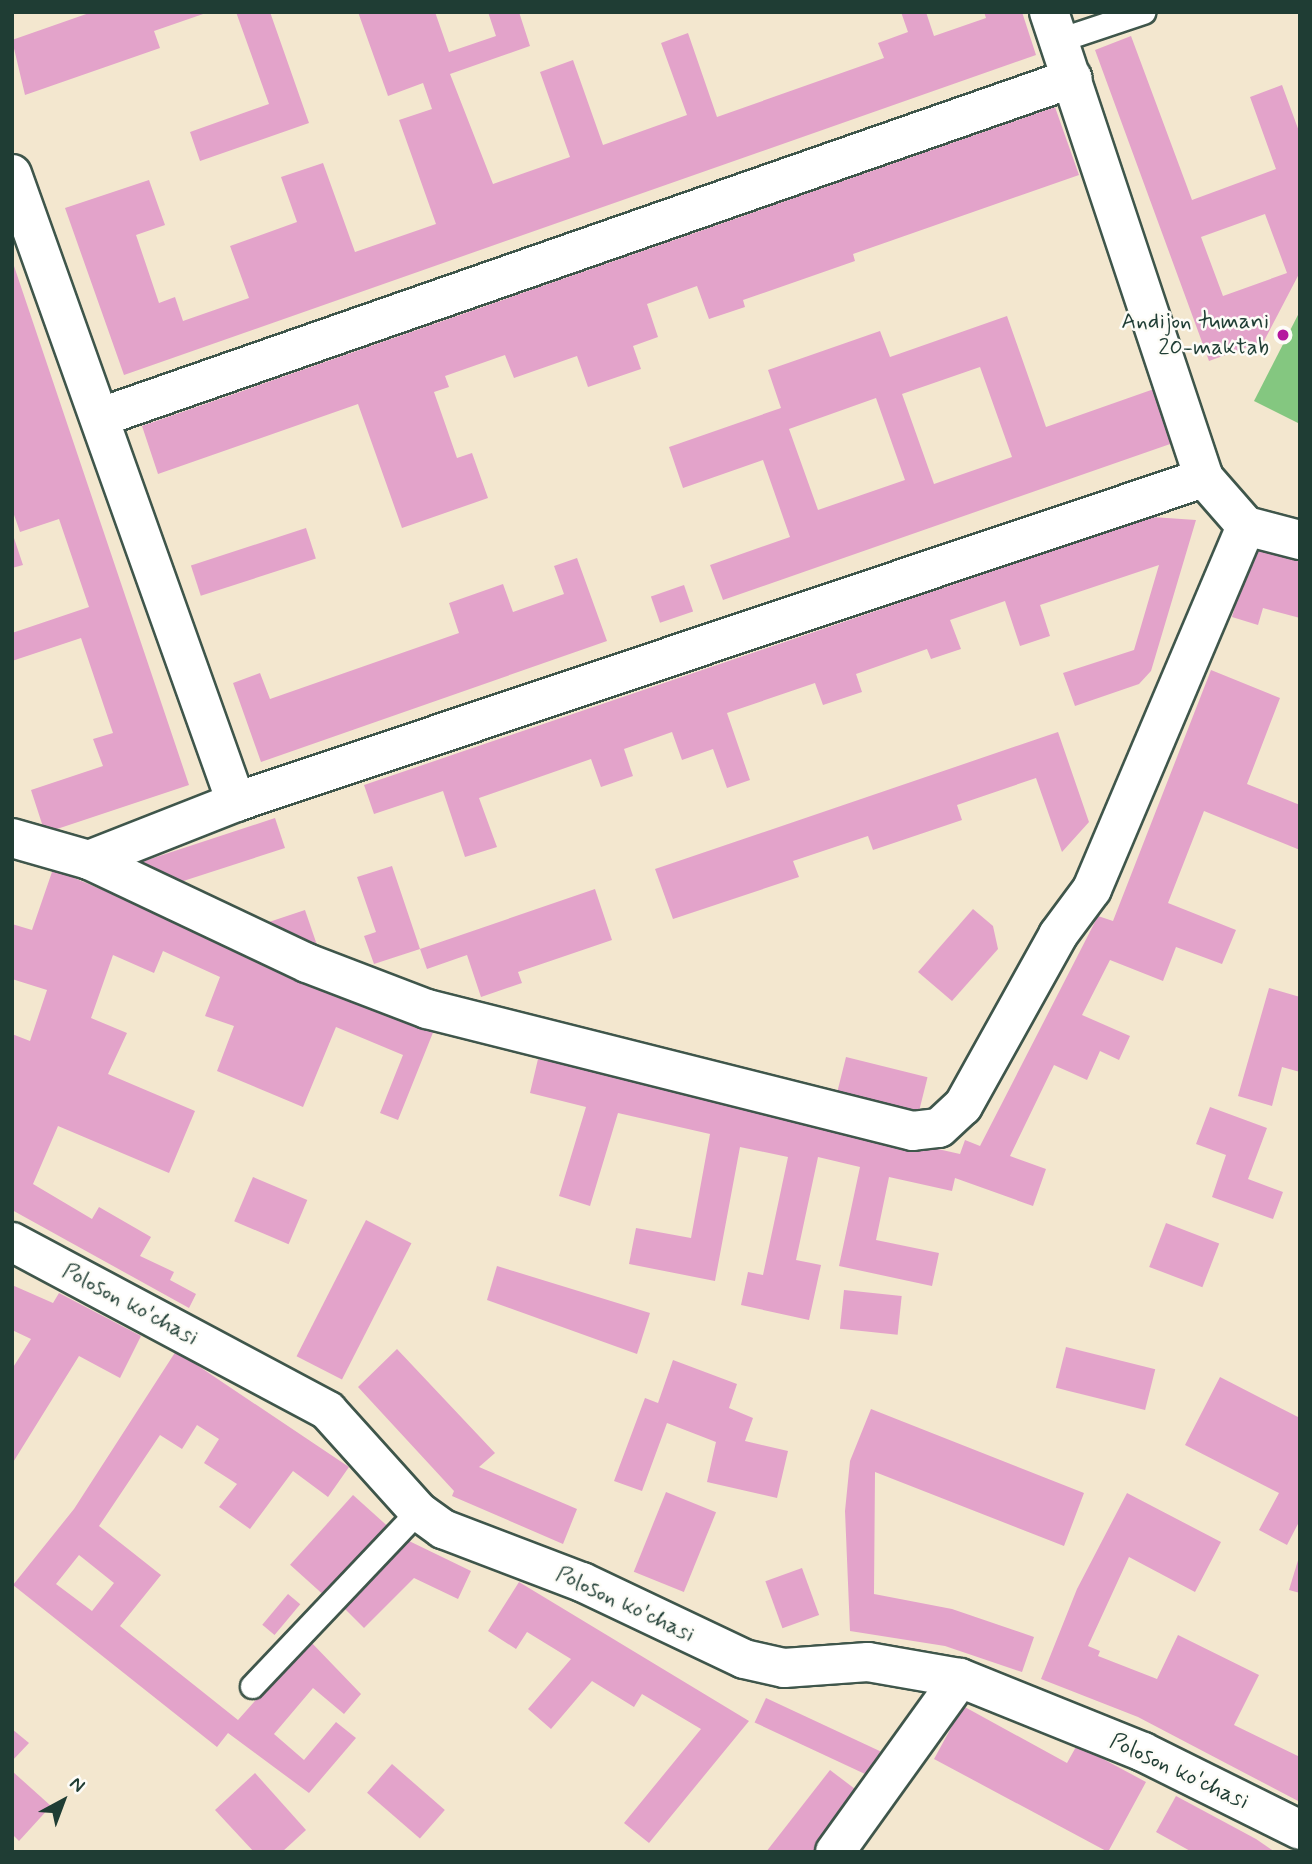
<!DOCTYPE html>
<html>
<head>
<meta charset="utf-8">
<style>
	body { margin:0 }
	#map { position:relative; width:1312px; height:1864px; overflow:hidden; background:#f3e7cf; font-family:Mynerve,sans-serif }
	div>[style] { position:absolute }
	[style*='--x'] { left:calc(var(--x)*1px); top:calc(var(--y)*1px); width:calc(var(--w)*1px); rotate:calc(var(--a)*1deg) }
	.green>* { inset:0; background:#84c780 }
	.building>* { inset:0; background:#e3a3ca; transform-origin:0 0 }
	.roads { filter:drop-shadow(2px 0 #3f564b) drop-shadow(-2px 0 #3f564b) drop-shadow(0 2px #3f564b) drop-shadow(0 -2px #3f564b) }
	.lane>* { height:23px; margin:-11.5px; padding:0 11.5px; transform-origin:11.5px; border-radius:11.5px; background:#fff }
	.street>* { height:38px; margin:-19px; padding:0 19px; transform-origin:19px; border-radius:19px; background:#fff }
	.dots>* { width:19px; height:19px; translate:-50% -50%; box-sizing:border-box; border:4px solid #fdfcf7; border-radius:50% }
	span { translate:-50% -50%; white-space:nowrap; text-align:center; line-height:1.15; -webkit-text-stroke:5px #fdfcf7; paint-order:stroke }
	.poi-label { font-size:23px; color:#1f3d34 }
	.right { translate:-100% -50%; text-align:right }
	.street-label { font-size:23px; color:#1f3d34 }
	.frame { position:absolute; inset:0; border:14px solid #1f3d34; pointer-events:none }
	.north { position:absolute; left:28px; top:1766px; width:70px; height:70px; -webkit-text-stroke:5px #fdfcf7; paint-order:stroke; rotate:41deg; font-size:19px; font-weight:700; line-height:28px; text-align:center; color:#1f3d34 }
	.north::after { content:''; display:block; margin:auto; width:24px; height:32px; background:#1f3d34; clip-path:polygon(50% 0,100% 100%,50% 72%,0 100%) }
</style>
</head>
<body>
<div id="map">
	<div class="green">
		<i style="clip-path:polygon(1300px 311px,1300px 424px,1254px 401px)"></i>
	</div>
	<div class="building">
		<i style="clip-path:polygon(92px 12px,206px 12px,206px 13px,154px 31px,160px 48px,25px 95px,12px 40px)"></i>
		<i style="clip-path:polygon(236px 12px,270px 12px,309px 123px,200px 161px,190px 132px,269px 104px)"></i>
		<i style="clip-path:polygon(358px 12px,435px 12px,449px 52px,496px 36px,488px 12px,519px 12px,530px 46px,450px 74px,493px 184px,570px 157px,540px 72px,573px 60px,603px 145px,687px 115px,661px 43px,688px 33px,717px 117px,884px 58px,878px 43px,908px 32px,901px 12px,926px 12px,934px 36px,986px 18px,984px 12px,1022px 12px,1036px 55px,124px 375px,65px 208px,149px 180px,165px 225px,136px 235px,159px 303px,175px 297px,183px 321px,249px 298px,230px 246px,297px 222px,281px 177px,323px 163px,355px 252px,436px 224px,399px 120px,432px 109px,423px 83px,388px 96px)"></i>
		<i style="clip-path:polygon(evenodd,1131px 36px,1192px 200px,1276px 169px,1250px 97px,1282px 85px,1300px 134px,1300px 272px,1264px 341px,1209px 361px,1095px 50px,1131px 36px,1265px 214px,1287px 273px,1223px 296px,1201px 237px,1265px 214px)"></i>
		<i style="clip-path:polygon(1055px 107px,1079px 175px,853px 254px,855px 261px,743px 300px,745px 307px,709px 319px,697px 286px,647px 304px,658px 337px,633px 346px,641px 369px,588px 387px,577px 356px,514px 378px,505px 355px,445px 376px,449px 387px,434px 392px,457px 458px,472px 453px,488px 498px,402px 528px,358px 404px,158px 474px,142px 426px)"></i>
		<i style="clip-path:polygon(13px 263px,189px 785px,45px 833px,31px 790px,103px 766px,93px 739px,113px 733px,81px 638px,12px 661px,12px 633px,89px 607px,59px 519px,20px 532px,12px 509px)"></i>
		<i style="clip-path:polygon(evenodd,1007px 316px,1046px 427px,1154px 389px,1173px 443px,723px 600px,710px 565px,790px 537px,763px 460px,683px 488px,669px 447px,781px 408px,768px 370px,880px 331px,890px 357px,1007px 316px,980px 367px,1012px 457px,934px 484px,902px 394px,980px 367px,1007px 316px,876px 398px,905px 480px,818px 510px,789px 429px,876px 398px)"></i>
		<i style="clip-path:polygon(1152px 517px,1196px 520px,1151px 671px,1139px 684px,1075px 706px,1063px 673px,1134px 650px,1159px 565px,1040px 605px,1050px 636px,1020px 646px,1005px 601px,950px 620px,961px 649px,931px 659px,927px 649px,856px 674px,862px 692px,823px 705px,815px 683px,727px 713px,750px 780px,727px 788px,713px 749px,682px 760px,672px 732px,624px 749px,633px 776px,601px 787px,591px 759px,479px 798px,497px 847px,465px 857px,443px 791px,374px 814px,364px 785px)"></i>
		<i style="left:306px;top:528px;width:32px;height:121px;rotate:72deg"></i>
		<i style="clip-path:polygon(13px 535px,23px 565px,12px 568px,12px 536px)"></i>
		<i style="clip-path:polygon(1254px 542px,1300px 556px,1300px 618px,1263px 608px,1258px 625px,1232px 617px)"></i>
		<i style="clip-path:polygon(577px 558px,607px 641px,261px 762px,233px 683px,260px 673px,270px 699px,459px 633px,449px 603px,503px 584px,513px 612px,564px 594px,554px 566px)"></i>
		<i style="left:684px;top:585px;width:28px;height:35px;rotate:71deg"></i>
		<i style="clip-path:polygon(1211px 670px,1280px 698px,1247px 784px,1300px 805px,1300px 850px,1204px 811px,1168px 903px,1236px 930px,1222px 964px,1176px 947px,1163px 981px,1110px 960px,1082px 1015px,1130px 1036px,1119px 1060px,1100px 1051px,1087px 1080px,1054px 1065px,1010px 1156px,1046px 1169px,1033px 1206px,955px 1178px,952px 1191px,889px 1177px,876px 1240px,939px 1253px,932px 1286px,839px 1266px,860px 1167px,818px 1157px,796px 1260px,821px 1265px,809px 1320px,741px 1305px,748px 1272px,763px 1275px,788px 1157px,740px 1147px,715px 1281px,629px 1264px,636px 1228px,691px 1238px,710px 1134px,618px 1113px,590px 1206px,559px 1196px,586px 1107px,530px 1093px,538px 1059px,960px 1154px,965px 1140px,980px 1146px,1098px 916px,1113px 921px)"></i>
		<i style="clip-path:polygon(1058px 732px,1089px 822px,1062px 852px,1036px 778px,957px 805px,962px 820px,873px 850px,868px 836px,793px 861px,799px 877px,673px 919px,655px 869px)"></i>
		<i style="clip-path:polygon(275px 818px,285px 848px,171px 885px,135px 864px)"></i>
		<i style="clip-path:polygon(392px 866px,420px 949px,595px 889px,612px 940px,518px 972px,522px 983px,481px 997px,467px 955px,427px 969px,420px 949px,374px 964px,364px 936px,376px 932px,357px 877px)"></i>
		<i style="clip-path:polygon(53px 869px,434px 1030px,398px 1120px,380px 1113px,403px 1055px,336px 1027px,303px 1107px,217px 1071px,234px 1026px,205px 1016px,220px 977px,163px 951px,154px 973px,113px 955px,91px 1018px,127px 1033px,108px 1074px,195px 1111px,169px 1173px,58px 1126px,33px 1184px,92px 1219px,99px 1207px,151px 1237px,140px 1256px,174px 1272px,170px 1280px,196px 1294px,189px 1308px,12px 1210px,12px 1034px,30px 1041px,47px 990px,12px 979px,12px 924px,32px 930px)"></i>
		<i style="clip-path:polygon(973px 909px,993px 926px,998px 949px,952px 1001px,918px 972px)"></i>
		<i style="clip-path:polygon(305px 910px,318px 948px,263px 924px)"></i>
		<i style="clip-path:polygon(1269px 988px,1300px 997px,1300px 1072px,1282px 1067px,1272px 1106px,1238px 1096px)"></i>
		<i style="left:846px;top:1057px;width:84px;height:35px;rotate:14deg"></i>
		<i style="clip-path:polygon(1210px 1107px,1267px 1128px,1248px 1179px,1283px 1192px,1273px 1219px,1212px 1197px,1226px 1155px,1196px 1144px)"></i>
		<i style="left:253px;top:1177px;width:59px;height:48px;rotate:23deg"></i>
		<i style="left:366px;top:1220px;width:51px;height:153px;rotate:27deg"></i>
		<i style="left:1166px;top:1223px;width:57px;height:47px;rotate:21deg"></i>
		<i style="clip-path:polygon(497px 1266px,650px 1313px,637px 1354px,487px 1300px)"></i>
		<i style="clip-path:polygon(12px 1285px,53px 1303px,59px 1293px,141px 1336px,120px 1378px,79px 1356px,12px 1464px,12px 1369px,31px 1339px,12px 1330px)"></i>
		<i style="left:844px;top:1290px;width:58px;height:39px;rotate:6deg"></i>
		<i style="left:1066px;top:1347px;width:92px;height:42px;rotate:14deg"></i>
		<i style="clip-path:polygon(397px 1349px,495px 1453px,479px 1467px,577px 1509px,563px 1544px,452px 1496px,454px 1491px,358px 1387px)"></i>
		<i style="clip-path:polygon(evenodd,176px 1351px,349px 1467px,328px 1497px,293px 1471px,250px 1529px,219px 1507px,237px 1484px,204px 1463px,219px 1439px,197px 1425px,182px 1449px,160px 1435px,99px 1526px,161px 1575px,120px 1626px,238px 1720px,309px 1640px,361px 1694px,344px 1714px,313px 1688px,274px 1734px,304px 1760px,336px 1722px,356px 1738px,309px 1793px,228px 1733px,217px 1747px,13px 1585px,74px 1509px,176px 1351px,79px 1555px,114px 1583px,92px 1611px,56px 1584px,79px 1555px)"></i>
		<i style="clip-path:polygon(673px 1360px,737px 1384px,729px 1408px,753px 1418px,745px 1441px,788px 1451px,777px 1498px,707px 1482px,716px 1442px,667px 1423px,642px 1491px,614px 1481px,645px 1398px,658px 1403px)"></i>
		<i style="clip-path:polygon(1220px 1377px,1300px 1418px,1300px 1520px,1287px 1545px,1259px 1530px,1279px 1493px,1185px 1445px)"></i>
		<i style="clip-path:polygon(871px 1409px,1084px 1493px,1064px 1546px,875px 1472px,874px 1594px,952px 1609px,1034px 1637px,1022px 1672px,945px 1646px,850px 1631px,845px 1511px,850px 1461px)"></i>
		<i style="left:666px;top:1492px;width:54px;height:86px;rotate:22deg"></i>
		<i style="clip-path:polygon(1127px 1493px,1221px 1542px,1195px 1592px,1129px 1557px,1088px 1646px,1100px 1651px,1098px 1656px,1157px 1679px,1178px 1635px,1259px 1675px,1234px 1725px,1300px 1757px,1300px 1802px,1138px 1717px,1041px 1679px,1077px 1589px)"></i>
		<i style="left:353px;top:1495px;width:47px;height:94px;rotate:42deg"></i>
		<i style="clip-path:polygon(407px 1540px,471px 1571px,458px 1599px,414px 1578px,364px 1628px,341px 1605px)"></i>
		<i style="clip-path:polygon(1299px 1557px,1300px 1557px,1300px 1593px,1289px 1590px)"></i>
		<i style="left:802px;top:1568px;width:50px;height:39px;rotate:70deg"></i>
		<i style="clip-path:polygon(519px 1582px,749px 1721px,649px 1843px,624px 1823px,701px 1729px,642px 1694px,634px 1707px,592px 1681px,551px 1729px,528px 1709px,571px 1659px,527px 1632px,516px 1649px,488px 1631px)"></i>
		<i style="left:288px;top:1594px;width:16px;height:40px;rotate:40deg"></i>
		<i style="left:766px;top:1698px;width:126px;height:27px;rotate:25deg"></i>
		<i style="clip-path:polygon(963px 1706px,1067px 1763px,1077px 1745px,1146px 1782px,1108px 1852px,934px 1759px)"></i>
		<i style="clip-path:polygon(12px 1729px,29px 1743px,12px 1761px)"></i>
		<i style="left:392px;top:1764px;width:70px;height:38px;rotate:41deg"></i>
		<i style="clip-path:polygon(830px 1770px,859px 1792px,813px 1852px,766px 1852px)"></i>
		<i style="clip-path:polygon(12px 1771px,51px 1806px,19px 1841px,12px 1834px)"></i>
		<i style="clip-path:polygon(255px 1773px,306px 1830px,282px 1852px,254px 1852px,215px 1810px)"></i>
		<i style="clip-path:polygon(1176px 1796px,1256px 1839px,1275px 1852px,1192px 1852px,1156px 1832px)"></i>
	</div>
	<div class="roads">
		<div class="lane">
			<i style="--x:1059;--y:40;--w:89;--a:-18.4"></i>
			<i style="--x:252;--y:1686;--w:241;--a:-46.5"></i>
		</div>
		<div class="street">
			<i style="--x:1049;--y:12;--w:491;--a:71.6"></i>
			<i style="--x:1204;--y:478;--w:64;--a:48.8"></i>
			<i style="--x:1246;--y:526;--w:56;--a:14.5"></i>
			<i style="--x:12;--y:174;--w:667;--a:70.37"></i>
			<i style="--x:101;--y:417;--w:1029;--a:-19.23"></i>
			<i style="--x:12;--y:838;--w:80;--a:15.9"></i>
			<i style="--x:89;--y:860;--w:158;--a:-21.5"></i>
			<i style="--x:236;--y:802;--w:1021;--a:-18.51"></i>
			<i style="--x:89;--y:860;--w:241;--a:25.3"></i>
			<i style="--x:307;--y:963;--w:129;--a:21"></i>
			<i style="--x:427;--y:1009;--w:501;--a:14.09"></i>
			<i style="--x:913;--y:1131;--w:26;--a:-7"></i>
			<i style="--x:939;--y:1128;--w:33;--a:-43"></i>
			<i style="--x:963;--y:1106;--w:196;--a:-60.9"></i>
			<i style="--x:1058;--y:935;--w:57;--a:-53.5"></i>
			<i style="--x:1092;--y:889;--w:394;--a:-67"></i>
			<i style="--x:12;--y:1242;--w:358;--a:28.1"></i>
			<i style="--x:328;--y:1411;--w:135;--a:48"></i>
			<i style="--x:418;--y:1511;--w:31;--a:36"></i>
			<i style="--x:443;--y:1529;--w:149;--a:20.9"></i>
			<i style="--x:582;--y:1582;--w:179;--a:25.4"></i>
			<i style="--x:744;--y:1659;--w:41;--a:12.7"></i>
			<i style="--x:784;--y:1668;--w:84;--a:-4.1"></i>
			<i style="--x:868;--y:1662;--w:93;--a:9.9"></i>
			<i style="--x:960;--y:1678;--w:197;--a:22"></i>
			<i style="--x:1143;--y:1752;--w:175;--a:26.4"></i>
			<i style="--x:835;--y:1852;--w:214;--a:-54.3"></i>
		</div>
	</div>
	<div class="dots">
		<i style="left:1283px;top:335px;background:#b5179e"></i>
	</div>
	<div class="poi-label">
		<span class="right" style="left:1269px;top:335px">Andijon tumani<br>20-maktab</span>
	</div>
	<div class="street-label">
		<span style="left:130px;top:1305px;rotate:28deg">Poloson ko'chasi</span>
		<span style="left:625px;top:1605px;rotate:25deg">Poloson ko'chasi</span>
		<span style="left:1179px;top:1772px;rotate:25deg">Poloson ko'chasi</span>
	</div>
	<div class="frame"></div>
	<div class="north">N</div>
</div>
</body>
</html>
